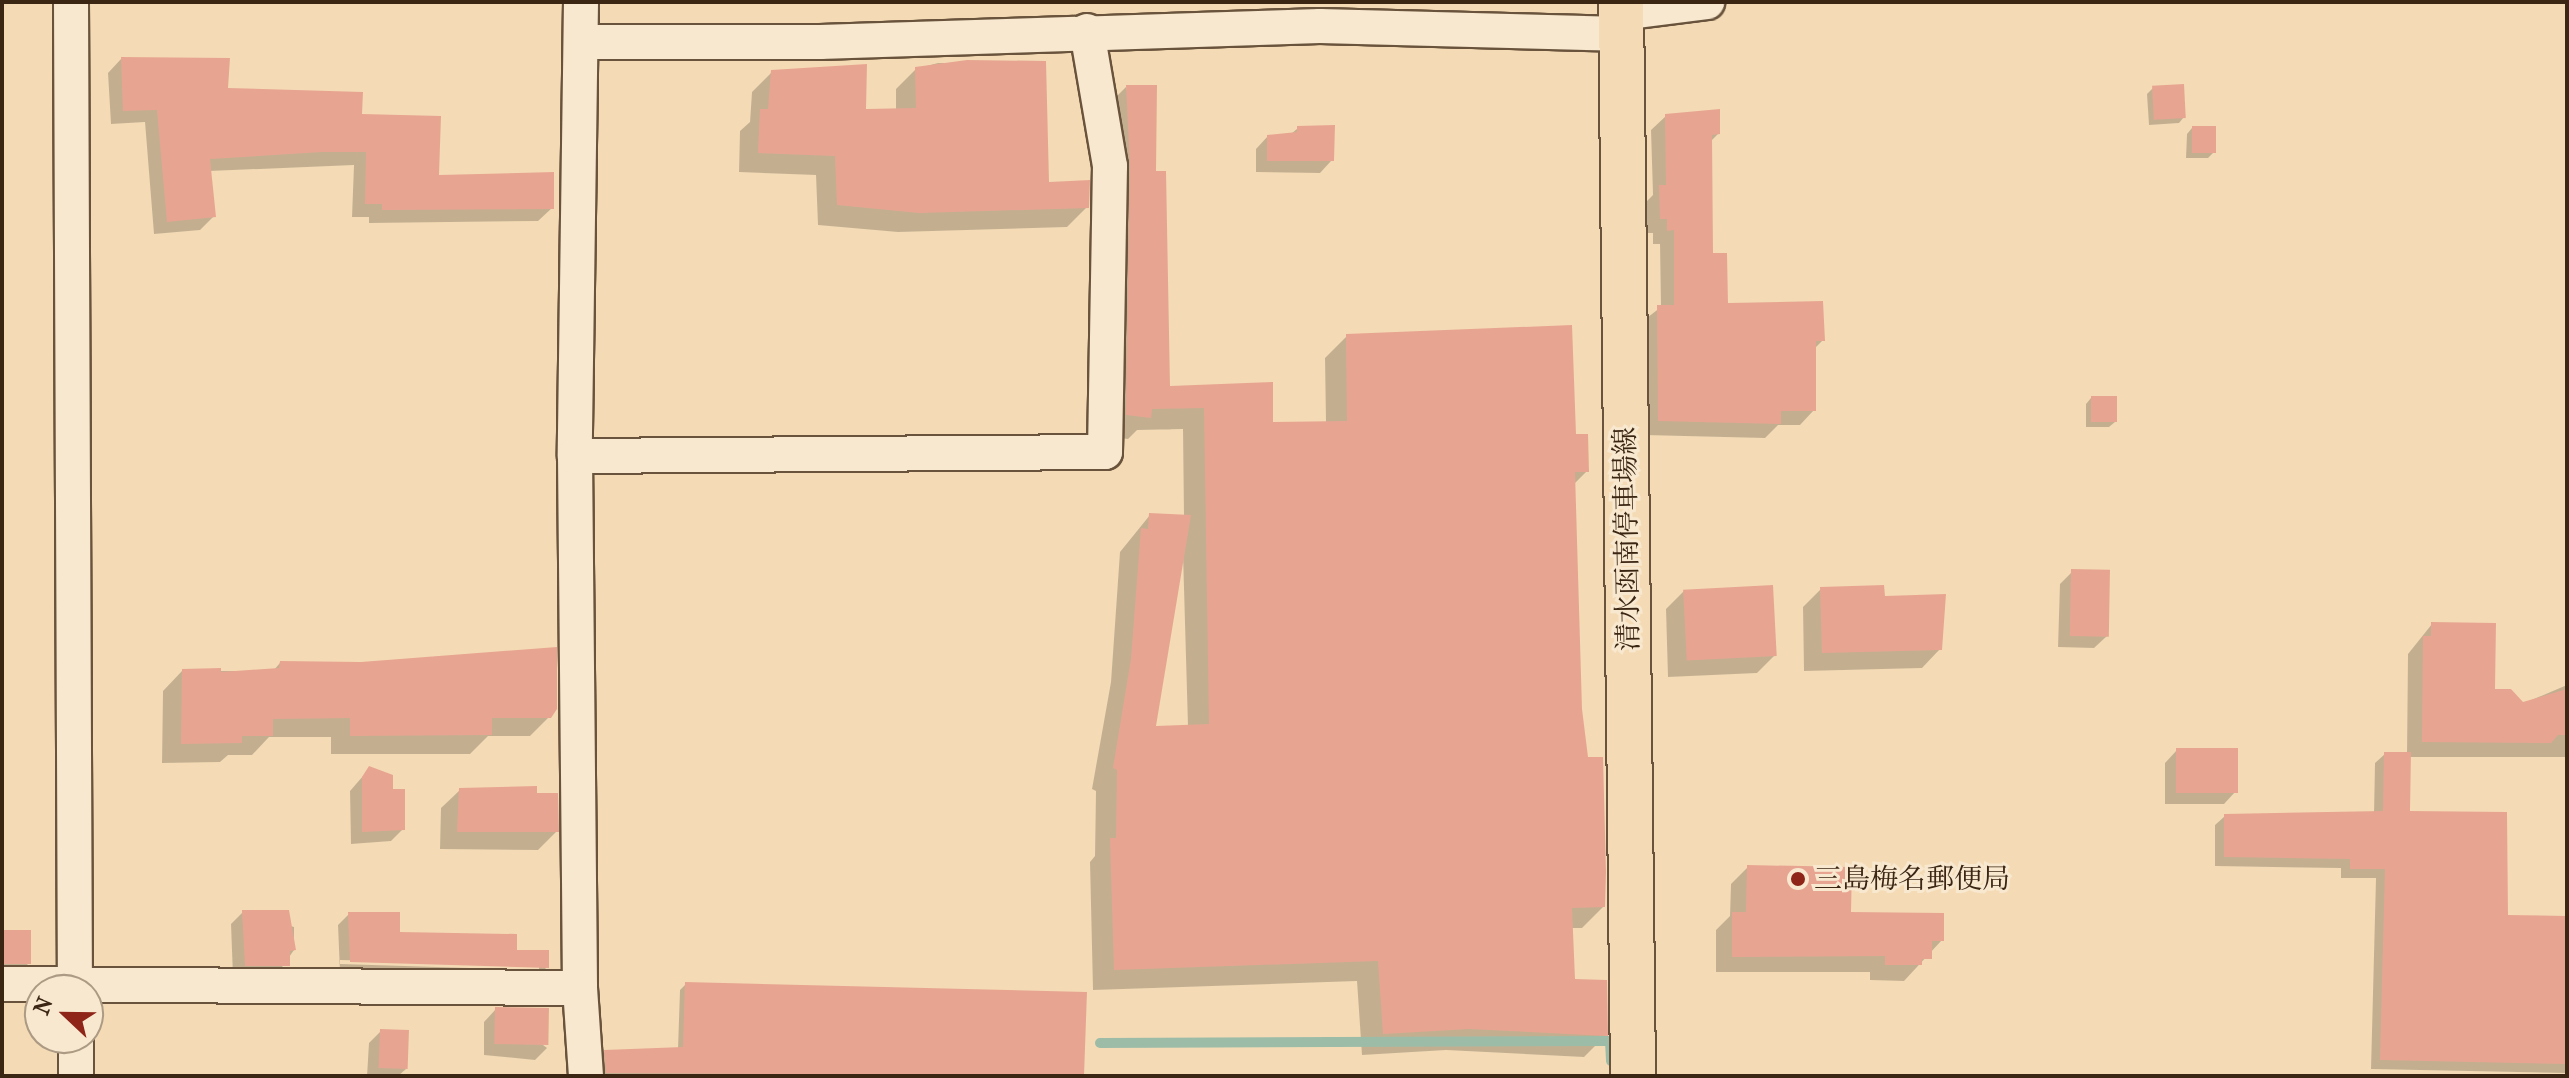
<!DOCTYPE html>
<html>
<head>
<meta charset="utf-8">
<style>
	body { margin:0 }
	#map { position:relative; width:2569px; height:1078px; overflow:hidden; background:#f4dbb5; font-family:"IM FELL French Canon","Noto Serif JP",serif }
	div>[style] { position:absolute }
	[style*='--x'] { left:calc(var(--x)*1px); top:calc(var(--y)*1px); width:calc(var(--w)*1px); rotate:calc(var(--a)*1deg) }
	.shadow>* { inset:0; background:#0003 }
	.stream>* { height:10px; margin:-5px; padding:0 5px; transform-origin:5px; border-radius:5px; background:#9dbca8 }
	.building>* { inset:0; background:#e7a591; transform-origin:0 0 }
	.roads { filter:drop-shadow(2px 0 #69533c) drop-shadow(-2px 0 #69533c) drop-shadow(0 2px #69533c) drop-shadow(0 -2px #69533c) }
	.minor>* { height:34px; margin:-17px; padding:0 17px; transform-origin:17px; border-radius:17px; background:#f8e8cf }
	.major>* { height:44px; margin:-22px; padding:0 22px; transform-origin:22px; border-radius:22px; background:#f4dbb5 }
	.dots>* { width:22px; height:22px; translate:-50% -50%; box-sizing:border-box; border:4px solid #f8e8cf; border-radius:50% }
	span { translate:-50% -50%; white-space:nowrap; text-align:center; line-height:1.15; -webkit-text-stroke:6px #f8e8cf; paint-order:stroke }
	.street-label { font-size:28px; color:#3b2614 }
	.poi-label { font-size:28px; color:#3b2614 }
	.left { translate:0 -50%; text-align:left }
	.frame { position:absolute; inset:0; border:4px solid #3b2614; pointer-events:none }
	.north { position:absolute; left:24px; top:974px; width:80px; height:80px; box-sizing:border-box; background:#f8e8cf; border:2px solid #ac9a84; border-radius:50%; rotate:292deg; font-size:22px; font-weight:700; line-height:32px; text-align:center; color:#3b2614 }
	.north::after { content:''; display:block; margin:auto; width:28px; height:36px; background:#8f2418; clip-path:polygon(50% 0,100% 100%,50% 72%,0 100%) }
</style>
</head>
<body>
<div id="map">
	<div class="shadow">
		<i style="clip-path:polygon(121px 59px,225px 90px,360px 116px,437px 177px,552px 208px,538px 221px,369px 223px,369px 217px,352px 217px,354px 165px,209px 171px,214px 216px,200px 230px,154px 234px,145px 122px,111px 124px,108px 73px)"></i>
		<i style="clip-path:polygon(938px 63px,1044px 63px,1047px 184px,1087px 207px,1067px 227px,898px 232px,818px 225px,816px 175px,739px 172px,740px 131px,750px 122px,752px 92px,772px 72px,864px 111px,896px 110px,896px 89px,916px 69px)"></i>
		<i style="clip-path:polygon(evenodd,1126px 87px,1154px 173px,1168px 388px,1271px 424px,1326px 423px,1325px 358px,1347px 336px,1574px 436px,1587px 471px,1574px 484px,1580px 710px,1603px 907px,1582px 928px,1571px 928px,1573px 981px,1606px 1035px,1584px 1057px,1446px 1050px,1362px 1055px,1357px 981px,1093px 990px,1090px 862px,1095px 856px,1096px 791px,1092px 789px,1111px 682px,1120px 552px,1150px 515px,1184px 517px,1183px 429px,1137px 430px,1128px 439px,1105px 436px,1105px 108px,1126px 87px,1183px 554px,1188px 727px,1153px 728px,1183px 554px)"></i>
		<i style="clip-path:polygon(2153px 88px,2184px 117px,2179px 123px,2149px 125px,2147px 94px)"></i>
		<i style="clip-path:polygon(1666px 116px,1718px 134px,1710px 142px,1711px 255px,1727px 305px,1823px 340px,1814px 349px,1814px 410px,1800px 425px,1778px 425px,1765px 438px,1644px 435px,1643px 321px,1661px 307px,1660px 244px,1653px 244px,1653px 233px,1647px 233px,1646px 202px,1653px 195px,1651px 130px)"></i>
		<i style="clip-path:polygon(1298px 128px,1332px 160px,1320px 173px,1256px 172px,1256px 149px,1268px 136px,1291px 134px)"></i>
		<i style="clip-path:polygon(2192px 128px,2214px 152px,2208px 158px,2186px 158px,2187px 134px)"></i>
		<i style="clip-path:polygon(2091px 398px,2115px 422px,2109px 427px,2086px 427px,2086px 404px)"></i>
		<i style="clip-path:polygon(2072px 572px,2107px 636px,2094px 648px,2058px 647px,2060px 584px)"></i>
		<i style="clip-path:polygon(1821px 589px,1883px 598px,1940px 649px,1922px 668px,1804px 671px,1803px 607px)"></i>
		<i style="clip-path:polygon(1684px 591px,1775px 655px,1757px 673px,1668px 677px,1666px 609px)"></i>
		<i style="clip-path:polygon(2432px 624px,2493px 691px,2522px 704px,2567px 685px,2567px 757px,2409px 757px,2408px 813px,2506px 917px,2567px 918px,2567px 1073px,2371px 1069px,2376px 878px,2341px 878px,2341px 868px,2215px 866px,2215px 825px,2225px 816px,2374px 813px,2375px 763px,2385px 754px,2407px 754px,2408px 654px)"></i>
		<i style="clip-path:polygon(280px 663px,550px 716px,530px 736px,488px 736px,470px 754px,331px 754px,331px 737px,269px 737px,252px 755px,228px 755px,220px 762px,162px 763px,163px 691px,182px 671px,273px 671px)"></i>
		<i style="clip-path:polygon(2177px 750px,2236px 791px,2224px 804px,2165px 804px,2165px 763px)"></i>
		<i style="clip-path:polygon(370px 768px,391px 792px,403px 829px,391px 841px,351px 844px,350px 791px)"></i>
		<i style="clip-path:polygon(460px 790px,535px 795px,557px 831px,538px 850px,440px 849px,441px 808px)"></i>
		<i style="clip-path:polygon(1748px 867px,1849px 914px,1942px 940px,1904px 981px,1870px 980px,1870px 972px,1716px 972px,1716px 930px,1730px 916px,1731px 884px)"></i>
		<i style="clip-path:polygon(243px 912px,294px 927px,294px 950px,275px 977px,233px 977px,231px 924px)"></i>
		<i style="clip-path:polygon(evenodd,349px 914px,398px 934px,515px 952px,547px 967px,536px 978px,340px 973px,338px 925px,349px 914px,340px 960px,539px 965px,539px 970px,340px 964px,340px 960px)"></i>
		<i style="clip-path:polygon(2px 932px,29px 963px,17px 975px,2px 975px)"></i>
		<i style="clip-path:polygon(686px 984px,1085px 994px,1082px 1076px,600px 1076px,599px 1058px,605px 1052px,678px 1049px,680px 990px)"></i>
		<i style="clip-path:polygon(496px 1009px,547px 1048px,535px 1060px,484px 1055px,484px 1022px)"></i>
		<i style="clip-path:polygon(381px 1031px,406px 1069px,398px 1076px,367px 1076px,369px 1043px)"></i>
	</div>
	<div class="stream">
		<i style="--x:1100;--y:1043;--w:510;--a:-0.22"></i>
		<i style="--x:1610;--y:1041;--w:20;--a:87"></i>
	</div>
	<div class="building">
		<i style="clip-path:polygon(121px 57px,230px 58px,228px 88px,363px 92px,362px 114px,441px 116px,439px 175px,554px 172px,554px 209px,382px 210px,382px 204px,365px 204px,366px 152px,322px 152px,210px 159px,216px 217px,167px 222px,157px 110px,123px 111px)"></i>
		<i style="clip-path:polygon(967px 60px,1046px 61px,1049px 182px,1090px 180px,1089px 208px,919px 213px,837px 205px,835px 156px,758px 153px,760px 109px,768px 109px,771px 70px,867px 64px,866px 109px,916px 108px,915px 67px)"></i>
		<i style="left:2184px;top:84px;width:34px;height:32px;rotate:87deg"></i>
		<i style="clip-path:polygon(1126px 85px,1157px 85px,1156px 171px,1166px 171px,1170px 386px,1273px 382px,1273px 422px,1347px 421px,1346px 334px,1572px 325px,1576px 434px,1588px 434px,1589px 472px,1575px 472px,1582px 709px,1588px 757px,1603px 757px,1606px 872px,1605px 907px,1572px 908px,1575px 979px,1607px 980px,1608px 1036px,1469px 1029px,1383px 1034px,1378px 961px,1114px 970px,1110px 838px,1116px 838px,1117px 770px,1113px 768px,1131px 659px,1141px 528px,1148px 529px,1149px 513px,1191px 515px,1156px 726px,1209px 724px,1204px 408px,1152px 409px,1151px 418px,1126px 415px,1130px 166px)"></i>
		<i style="clip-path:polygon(1720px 109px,1720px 134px,1712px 135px,1713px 253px,1727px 253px,1728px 303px,1823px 301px,1825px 341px,1816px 341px,1816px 411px,1781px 411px,1781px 424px,1658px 421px,1657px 305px,1674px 305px,1674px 230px,1667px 231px,1667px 219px,1660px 219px,1659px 185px,1666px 185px,1665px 114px)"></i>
		<i style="clip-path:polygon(1335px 125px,1334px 161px,1267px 161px,1267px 135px,1297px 132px,1297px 126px)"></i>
		<i style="left:2192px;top:126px;width:24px;height:27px"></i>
		<i style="left:2091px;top:396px;width:26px;height:26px"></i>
		<i style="left:2071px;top:569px;width:39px;height:67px;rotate:1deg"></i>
		<i style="left:1773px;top:585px;width:71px;height:90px;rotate:87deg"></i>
		<i style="clip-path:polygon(1884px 585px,1885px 596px,1946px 594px,1942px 650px,1822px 653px,1820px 587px)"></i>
		<i style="clip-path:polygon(2431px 622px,2496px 623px,2495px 689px,2511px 689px,2523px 702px,2567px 689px,2567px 735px,2558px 735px,2551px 743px,2422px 742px,2423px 636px,2431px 636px)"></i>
		<i style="clip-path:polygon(557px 647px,557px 709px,551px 718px,492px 718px,492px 735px,350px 736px,350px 718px,273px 719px,273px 736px,242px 736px,242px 743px,181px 744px,182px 669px,221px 668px,221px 672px,279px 668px,280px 661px,361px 662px)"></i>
		<i style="left:2176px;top:748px;width:62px;height:45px"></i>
		<i style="clip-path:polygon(2384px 752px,2411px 752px,2410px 811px,2507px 812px,2508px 915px,2567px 916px,2567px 1064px,2380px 1060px,2385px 869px,2350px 869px,2350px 859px,2224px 857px,2224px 814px,2383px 811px)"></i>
		<i style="clip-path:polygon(369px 766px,393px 775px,393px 789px,405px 789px,405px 830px,362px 832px,362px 777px)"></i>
		<i style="clip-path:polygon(537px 786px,537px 793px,558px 793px,559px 832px,457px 832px,459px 788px)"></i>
		<i style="clip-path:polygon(1747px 865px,1852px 867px,1851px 912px,1944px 913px,1944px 941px,1932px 941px,1932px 959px,1922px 959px,1922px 965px,1885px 965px,1885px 956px,1732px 957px,1732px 912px,1746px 912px)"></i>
		<i style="clip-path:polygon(242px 910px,289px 910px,296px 950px,290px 951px,290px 966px,245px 966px)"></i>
		<i style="clip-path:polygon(348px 912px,400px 912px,400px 932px,517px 934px,517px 950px,549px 950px,549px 968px,350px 962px)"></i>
		<i style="left:2px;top:930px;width:29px;height:34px"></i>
		<i style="clip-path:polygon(685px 982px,1087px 992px,1084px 1076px,606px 1073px,604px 1050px,683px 1047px)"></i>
		<i style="left:495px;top:1007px;width:54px;height:37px;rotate:1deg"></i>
		<i style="left:380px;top:1029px;width:29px;height:39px;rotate:2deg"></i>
	</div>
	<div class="roads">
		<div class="minor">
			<i style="--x:71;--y:2;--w:988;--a:89.77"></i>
			<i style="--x:581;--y:2;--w:454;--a:90.8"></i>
			<i style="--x:575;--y:456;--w:532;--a:89.46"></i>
			<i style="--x:580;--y:988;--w:88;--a:86.1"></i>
			<i style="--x:1621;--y:13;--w:87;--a:-7.3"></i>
			<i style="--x:581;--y:42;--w:239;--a:0"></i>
			<i style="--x:820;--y:42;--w:500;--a:-1.83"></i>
			<i style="--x:1320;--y:26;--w:301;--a:1.5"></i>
			<i style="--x:575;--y:456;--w:530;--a:-0.43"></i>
			<i style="--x:1105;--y:452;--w:286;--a:-89"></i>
			<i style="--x:1110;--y:166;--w:137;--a:-99.7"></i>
			<i style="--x:2;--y:984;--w:578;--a:0.4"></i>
			<i style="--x:76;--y:1038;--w:38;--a:90"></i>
		</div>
		<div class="major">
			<i style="--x:1621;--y:2;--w:1074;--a:89.36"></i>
		</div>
	</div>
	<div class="dots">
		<i style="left:1798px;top:879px;background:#8f2418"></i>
	</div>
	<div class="street-label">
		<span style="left:1627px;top:539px;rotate:-91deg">清水函南停車場線</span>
	</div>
	<div class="poi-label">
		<span class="left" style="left:1814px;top:879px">三島梅名郵便局</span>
	</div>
	<div class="frame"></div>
	<div class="north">N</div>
</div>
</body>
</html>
